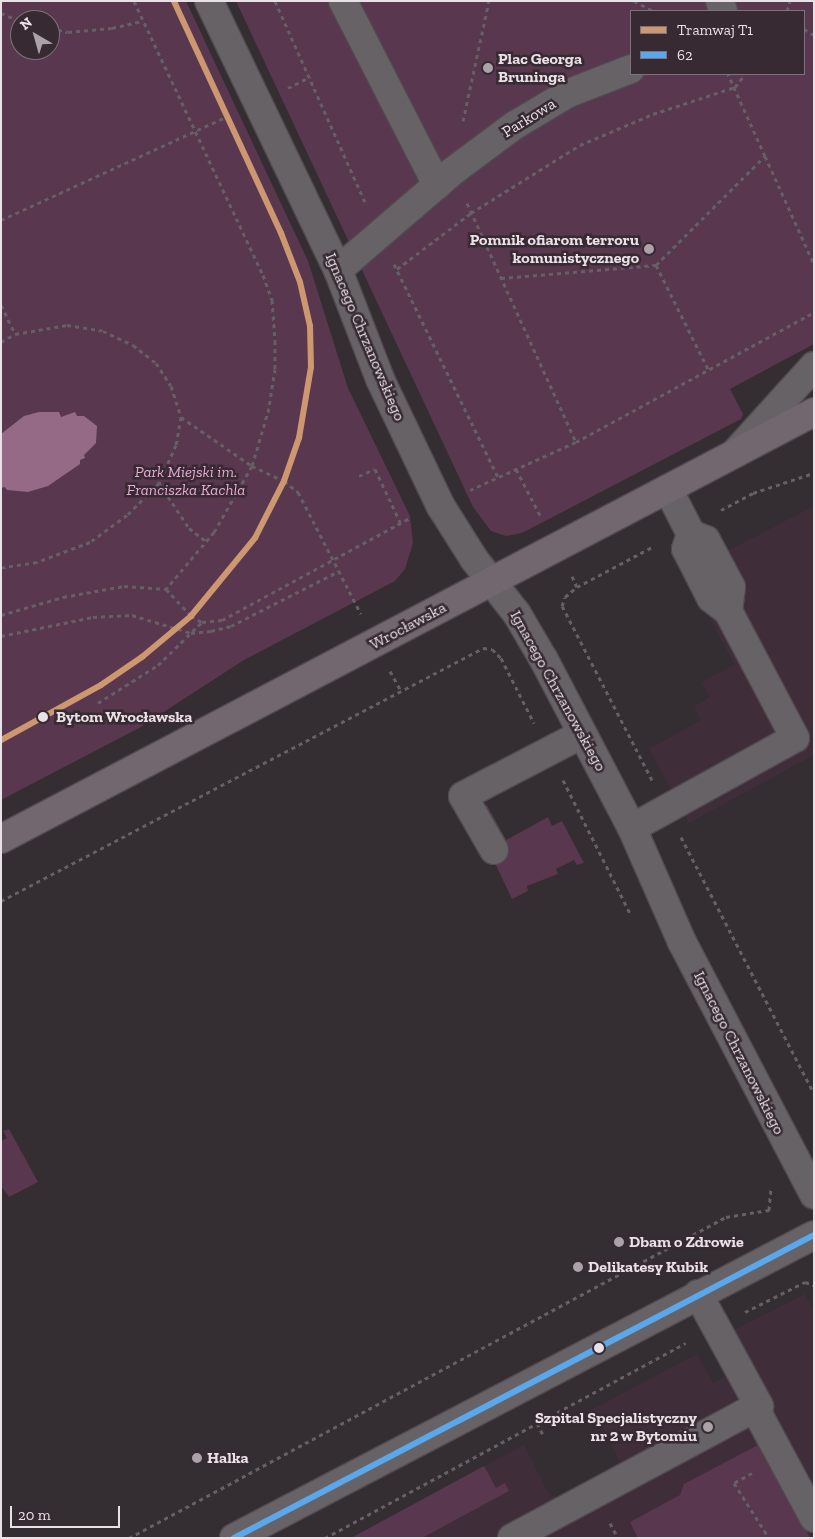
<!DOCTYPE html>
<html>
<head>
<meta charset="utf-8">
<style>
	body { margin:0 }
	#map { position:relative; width:815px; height:1539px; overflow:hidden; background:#342d31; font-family:"Zilla Slab",serif }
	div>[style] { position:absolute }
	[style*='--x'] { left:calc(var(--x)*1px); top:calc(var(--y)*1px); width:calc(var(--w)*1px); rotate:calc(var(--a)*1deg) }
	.built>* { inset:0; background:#3f2e3a }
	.green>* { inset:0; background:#59374e }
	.water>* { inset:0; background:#946a86 }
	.path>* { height:3px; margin-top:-1.5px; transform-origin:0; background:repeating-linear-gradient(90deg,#646063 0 4px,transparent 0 8px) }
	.roads { filter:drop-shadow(1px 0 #514a4f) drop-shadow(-1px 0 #514a4f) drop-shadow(0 1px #514a4f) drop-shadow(0 -1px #514a4f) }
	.minor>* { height:28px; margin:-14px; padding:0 14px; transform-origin:14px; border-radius:14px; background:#676265 }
	.major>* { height:28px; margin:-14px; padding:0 14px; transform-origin:14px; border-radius:14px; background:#73676f }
	.bus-1>* { height:6px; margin:-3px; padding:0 3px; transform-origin:3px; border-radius:3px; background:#5aa8eb }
	.tram-1>* { height:6px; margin:-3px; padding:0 3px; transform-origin:3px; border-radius:3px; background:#cd976f }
	.dots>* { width:14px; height:14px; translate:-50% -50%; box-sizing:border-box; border:2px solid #372a32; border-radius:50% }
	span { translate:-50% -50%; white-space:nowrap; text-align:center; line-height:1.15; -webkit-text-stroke:5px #372a32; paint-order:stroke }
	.poi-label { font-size:16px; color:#e9e1e6; font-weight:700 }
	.left { translate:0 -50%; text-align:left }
	.right { translate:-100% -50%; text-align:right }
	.street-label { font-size:16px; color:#e9e1e6 }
	.park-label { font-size:16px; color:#eba7d5; font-style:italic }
	.stop-label { font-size:16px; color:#e9e1e6; font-weight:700 }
	.frame { position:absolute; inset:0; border:2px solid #e9e1e6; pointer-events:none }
	.legend { position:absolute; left:630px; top:10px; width:175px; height:65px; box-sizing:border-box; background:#372a32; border:1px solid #7e737a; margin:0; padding:6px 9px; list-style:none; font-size:15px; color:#e9e1e6 }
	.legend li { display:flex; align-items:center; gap:10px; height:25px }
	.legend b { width:25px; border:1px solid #7e737a }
	.north { position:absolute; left:10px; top:10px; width:50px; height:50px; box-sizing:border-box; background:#372a32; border:1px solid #7e737a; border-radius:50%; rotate:322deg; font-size:14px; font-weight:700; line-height:20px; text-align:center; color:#e9e1e6 }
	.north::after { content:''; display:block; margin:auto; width:18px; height:22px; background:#aaa2a7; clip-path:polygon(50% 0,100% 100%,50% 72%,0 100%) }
	.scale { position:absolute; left:10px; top:1506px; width:110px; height:22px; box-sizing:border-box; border:2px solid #e9e1e6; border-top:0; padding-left:6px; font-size:15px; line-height:18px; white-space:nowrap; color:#e9e1e6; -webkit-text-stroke:4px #372a32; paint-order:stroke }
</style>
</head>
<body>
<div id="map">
	<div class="built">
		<i style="clip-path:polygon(814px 506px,814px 755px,689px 823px,649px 749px,701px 720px,694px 706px,710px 697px,701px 682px,735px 665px,685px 573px)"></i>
		<i style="clip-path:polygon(805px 1294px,814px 1310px,814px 1538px,351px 1538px,524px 1445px,549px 1494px,559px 1498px,620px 1462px,593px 1409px,697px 1354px,713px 1383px,731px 1374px,732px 1331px)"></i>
	</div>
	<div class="green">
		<i style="clip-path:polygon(evenodd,1px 1px,186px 1px,308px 261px,348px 388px,410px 516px,413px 543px,405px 569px,395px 581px,244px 660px,139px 728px,1px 800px,1px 1px,20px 20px,50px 20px,50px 50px,20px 50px,20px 20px)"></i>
		<i style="clip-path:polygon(evenodd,236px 1px,814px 1px,814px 344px,730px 389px,743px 414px,741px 419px,522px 533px,506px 536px,491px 531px,473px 507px,236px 1px,631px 11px,804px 11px,804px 74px,631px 74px,631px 11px)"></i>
		<i style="clip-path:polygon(487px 805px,506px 840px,548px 817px,552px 826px,562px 821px,584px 863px,577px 865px,574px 860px,556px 869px,558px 874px,527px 886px,528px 891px,512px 899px,493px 859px,476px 810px)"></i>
		<i style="clip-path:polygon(9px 1129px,38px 1182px,9px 1197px,1px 1186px,1px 1141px,7px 1138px,3px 1131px)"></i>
		<i style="clip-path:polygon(760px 1444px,810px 1538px,638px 1538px,630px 1522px,680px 1495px,684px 1484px)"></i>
		<i style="clip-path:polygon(484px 1466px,496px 1488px,505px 1483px,509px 1491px,422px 1538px,351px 1538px)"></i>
	</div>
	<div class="water">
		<i style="clip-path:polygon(39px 412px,59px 412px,61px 417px,75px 412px,77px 416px,84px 416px,97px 426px,96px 443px,84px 455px,85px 458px,80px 460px,80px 464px,48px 486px,28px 492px,7px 490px,5px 487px,1px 488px,1px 434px,24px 416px)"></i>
	</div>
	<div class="path">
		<i style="--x:134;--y:1;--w:303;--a:64.8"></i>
		<i style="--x:263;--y:275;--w:27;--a:70"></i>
		<i style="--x:272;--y:300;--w:41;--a:85.8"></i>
		<i style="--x:275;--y:341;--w:28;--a:90"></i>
		<i style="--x:275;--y:369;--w:39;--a:99"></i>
		<i style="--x:269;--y:408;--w:60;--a:106.3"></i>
		<i style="--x:252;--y:466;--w:76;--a:119.9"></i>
		<i style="--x:214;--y:532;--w:75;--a:130.1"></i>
		<i style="--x:275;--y:1;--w:222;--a:65.9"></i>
		<i style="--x:634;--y:1;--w:22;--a:27"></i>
		<i style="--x:787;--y:11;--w:10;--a:-73"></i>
		<i style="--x:1;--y:13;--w:21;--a:23"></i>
		<i style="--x:50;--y:28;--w:18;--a:13"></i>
		<i style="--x:68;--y:32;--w:44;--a:-5.2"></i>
		<i style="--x:112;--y:28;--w:32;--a:-13"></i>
		<i style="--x:804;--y:29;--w:12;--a:31"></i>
		<i style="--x:288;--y:88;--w:25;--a:-27"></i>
		<i style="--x:463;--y:121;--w:123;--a:-77.8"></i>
		<i style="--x:765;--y:156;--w:119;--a:65.6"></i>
		<i style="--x:467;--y:203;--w:263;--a:65.5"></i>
		<i style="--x:1;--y:220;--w:250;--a:-24.6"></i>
		<i style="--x:394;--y:264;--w:237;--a:64"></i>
		<i style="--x:656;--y:265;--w:116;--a:63.4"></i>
		<i style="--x:397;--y:269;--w:93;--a:-37.1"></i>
		<i style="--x:471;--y:213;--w:128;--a:-32"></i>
		<i style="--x:580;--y:145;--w:79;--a:-23"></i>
		<i style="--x:653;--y:114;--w:86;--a:-18.2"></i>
		<i style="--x:735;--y:87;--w:16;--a:-52"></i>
		<i style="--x:501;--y:278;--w:156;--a:-4.8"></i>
		<i style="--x:656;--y:265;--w:154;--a:-45"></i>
		<i style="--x:765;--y:156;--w:90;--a:-114.3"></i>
		<i style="--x:1;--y:305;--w:32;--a:64"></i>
		<i style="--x:1;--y:342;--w:16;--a:-30"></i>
		<i style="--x:15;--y:334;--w:53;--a:-9.8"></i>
		<i style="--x:67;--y:325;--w:36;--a:9"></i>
		<i style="--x:103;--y:331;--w:33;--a:25"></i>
		<i style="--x:133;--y:345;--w:29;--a:38"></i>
		<i style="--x:156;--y:363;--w:27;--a:57"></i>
		<i style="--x:171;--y:386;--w:33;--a:72"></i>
		<i style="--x:181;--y:417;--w:28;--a:100"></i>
		<i style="--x:176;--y:445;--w:42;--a:114.1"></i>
		<i style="--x:159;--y:483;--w:45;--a:135"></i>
		<i style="--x:127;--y:515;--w:46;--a:143.9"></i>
		<i style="--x:90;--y:542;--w:57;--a:159.3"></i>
		<i style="--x:37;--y:562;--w:36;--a:171"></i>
		<i style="--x:181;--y:417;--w:86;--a:34.6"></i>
		<i style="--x:252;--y:466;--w:35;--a:25"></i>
		<i style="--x:284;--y:481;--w:18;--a:38"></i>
		<i style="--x:298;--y:492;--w:137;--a:62.7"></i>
		<i style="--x:516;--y:469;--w:54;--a:62.5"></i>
		<i style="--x:359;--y:476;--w:17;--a:-24"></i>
		<i style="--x:375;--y:469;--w:59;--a:64.7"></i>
		<i style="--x:159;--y:483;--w:54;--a:56.3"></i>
		<i style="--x:189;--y:528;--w:23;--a:38"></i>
		<i style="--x:470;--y:490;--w:116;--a:-24.4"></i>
		<i style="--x:576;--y:442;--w:271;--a:-28.6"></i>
		<i style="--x:721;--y:510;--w:36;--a:-28"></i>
		<i style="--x:753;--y:493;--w:64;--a:-18.2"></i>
		<i style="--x:572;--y:576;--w:12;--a:66"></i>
		<i style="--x:1;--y:615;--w:65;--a:-16.2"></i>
		<i style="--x:63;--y:597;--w:62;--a:-10.2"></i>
		<i style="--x:124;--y:586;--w:42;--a:4.1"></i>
		<i style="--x:166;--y:589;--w:37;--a:47"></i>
		<i style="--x:191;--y:616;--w:13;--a:29"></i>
		<i style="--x:202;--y:622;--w:20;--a:-6"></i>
		<i style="--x:222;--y:620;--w:214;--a:-28.5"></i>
		<i style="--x:1;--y:636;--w:94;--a:-11.7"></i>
		<i style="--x:93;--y:617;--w:39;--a:-3"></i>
		<i style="--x:132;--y:615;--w:62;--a:17"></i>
		<i style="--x:191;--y:633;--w:20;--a:-6"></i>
		<i style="--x:211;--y:631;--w:21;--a:-14"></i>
		<i style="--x:231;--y:626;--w:121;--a:-27"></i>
		<i style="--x:390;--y:671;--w:23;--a:61"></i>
		<i style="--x:98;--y:703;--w:71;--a:-32.3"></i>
		<i style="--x:158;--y:665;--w:62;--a:-44.3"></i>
		<i style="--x:563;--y:780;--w:149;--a:63.3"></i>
		<i style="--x:652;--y:780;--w:196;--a:-117.3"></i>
		<i style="--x:562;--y:606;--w:9;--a:-72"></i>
		<i style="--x:565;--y:597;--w:16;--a:-40"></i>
		<i style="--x:577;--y:587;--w:87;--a:-28"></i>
		<i style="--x:681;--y:837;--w:289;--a:62.6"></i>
		<i style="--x:1;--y:901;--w:544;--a:-27.69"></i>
		<i style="--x:483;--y:648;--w:9;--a:6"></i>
		<i style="--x:492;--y:649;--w:13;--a:45"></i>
		<i style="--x:501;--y:658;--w:73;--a:63.1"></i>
		<i style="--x:745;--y:1312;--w:67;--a:-26.6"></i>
		<i style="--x:805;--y:1282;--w:9;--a:18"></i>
		<i style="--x:537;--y:1423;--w:13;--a:63"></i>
		<i style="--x:752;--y:1473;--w:21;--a:151"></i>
		<i style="--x:734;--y:1483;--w:65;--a:57.5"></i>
		<i style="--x:610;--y:1523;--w:17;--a:62"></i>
		<i style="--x:129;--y:1538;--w:678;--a:-28.27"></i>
		<i style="--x:726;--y:1217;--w:44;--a:-9.2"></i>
		<i style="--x:769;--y:1210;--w:22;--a:-85"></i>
		<i style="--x:325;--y:1538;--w:410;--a:-28.4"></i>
	</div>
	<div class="roads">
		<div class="minor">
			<i style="--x:209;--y:1;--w:298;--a:64.4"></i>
			<i style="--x:338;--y:270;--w:117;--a:68.9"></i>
			<i style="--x:380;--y:379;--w:140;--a:64.5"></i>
			<i style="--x:440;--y:505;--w:64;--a:57.8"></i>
			<i style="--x:474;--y:559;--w:70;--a:52"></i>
			<i style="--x:517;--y:614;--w:53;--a:59.6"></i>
			<i style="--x:544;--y:660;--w:190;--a:62.4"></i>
			<i style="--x:632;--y:828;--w:124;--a:66.3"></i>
			<i style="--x:682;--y:942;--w:285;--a:62.4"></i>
			<i style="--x:343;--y:1;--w:207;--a:62.9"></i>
			<i style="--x:720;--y:1;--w:10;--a:73"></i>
			<i style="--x:338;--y:270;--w:152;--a:-40.7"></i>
			<i style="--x:453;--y:171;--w:77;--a:-36.6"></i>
			<i style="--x:515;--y:125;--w:63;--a:-30.7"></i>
			<i style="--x:569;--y:93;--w:66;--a:-21.2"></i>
			<i style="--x:736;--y:452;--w:116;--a:-47.8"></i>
			<i style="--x:691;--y:534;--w:16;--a:22"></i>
			<i style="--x:706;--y:540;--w:53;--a:62"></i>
			<i style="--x:731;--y:587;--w:24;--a:97"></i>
			<i style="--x:632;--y:828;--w:186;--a:-28.9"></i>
			<i style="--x:795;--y:738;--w:144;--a:-117.8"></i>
			<i style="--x:728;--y:611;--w:21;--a:-143"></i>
			<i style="--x:711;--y:598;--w:55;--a:-117"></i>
			<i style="--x:686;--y:549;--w:16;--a:-72"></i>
			<i style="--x:691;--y:534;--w:51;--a:-117.1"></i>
			<i style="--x:494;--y:850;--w:62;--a:-119.9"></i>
			<i style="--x:463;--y:796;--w:134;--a:-27.5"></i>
			<i style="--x:698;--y:1294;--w:128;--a:61.4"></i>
			<i style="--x:759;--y:1406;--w:8;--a:97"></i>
			<i style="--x:234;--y:1538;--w:654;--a:-27.58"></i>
			<i style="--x:512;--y:1538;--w:271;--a:-28.2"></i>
			<i style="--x:751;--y:1410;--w:8;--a:30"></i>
			<i style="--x:758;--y:1414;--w:118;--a:61.7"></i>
		</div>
		<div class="major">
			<i style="--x:1;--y:839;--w:918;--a:-27.71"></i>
		</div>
	</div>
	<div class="bus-1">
		<i style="--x:234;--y:1538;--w:654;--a:-27.58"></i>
	</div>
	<div class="tram-1">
		<i style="--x:1;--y:740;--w:114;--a:-28.8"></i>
		<i style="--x:101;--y:685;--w:50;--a:-34.3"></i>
		<i style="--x:142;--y:657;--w:64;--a:-39.9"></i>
		<i style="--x:191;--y:616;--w:101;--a:-50.6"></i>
		<i style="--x:255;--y:538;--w:64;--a:-63"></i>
		<i style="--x:284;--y:481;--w:46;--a:-70.8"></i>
		<i style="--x:299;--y:438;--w:72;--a:-80.4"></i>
		<i style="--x:311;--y:367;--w:41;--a:-91.4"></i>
		<i style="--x:310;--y:326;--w:45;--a:-102.8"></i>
		<i style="--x:300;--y:282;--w:53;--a:-111.2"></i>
		<i style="--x:281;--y:233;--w:255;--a:-114.8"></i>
	</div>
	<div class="dots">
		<i style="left:488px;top:68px;background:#aaa2a7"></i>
		<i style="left:649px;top:249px;background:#aaa2a7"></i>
		<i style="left:43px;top:717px;background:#e9e1e6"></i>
		<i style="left:619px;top:1242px;background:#aaa2a7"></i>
		<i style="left:578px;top:1267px;background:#aaa2a7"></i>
		<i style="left:599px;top:1348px;background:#e9e1e6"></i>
		<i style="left:708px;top:1427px;background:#aaa2a7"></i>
		<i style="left:197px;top:1458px;background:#aaa2a7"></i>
	</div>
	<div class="poi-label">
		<span class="left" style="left:498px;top:68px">Plac Georga<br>Bruninga</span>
		<span class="right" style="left:639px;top:249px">Pomnik ofiarom terroru<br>komunistycznego</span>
		<span class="left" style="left:629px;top:1242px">Dbam o Zdrowie</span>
		<span class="left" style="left:588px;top:1267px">Delikatesy Kubik</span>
		<span class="right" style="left:697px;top:1427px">Szpital Specjalistyczny<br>nr 2 w Bytomiu</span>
		<span class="left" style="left:207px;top:1458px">Halka</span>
	</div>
	<div class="street-label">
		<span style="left:529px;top:118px;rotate:-32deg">Parkowa</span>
		<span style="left:365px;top:337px;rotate:67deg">Ignacego Chrzanowskiego</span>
		<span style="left:408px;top:626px;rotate:-28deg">Wrocławska</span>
		<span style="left:558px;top:691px;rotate:61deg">Ignacego Chrzanowskiego</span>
		<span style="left:739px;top:1053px;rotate:63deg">Ignacego Chrzanowskiego</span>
	</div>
	<div class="park-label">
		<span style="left:186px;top:481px">Park Miejski im.<br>Franciszka Kachla</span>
	</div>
	<div class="stop-label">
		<span class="left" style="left:56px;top:717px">Bytom Wrocławska</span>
	</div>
	<div class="frame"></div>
	<ul class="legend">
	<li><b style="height:6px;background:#cd976f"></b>Tramwaj T1</li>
	<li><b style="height:6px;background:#5aa8eb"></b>62</li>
	</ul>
	<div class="north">N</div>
	<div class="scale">20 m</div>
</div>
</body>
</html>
